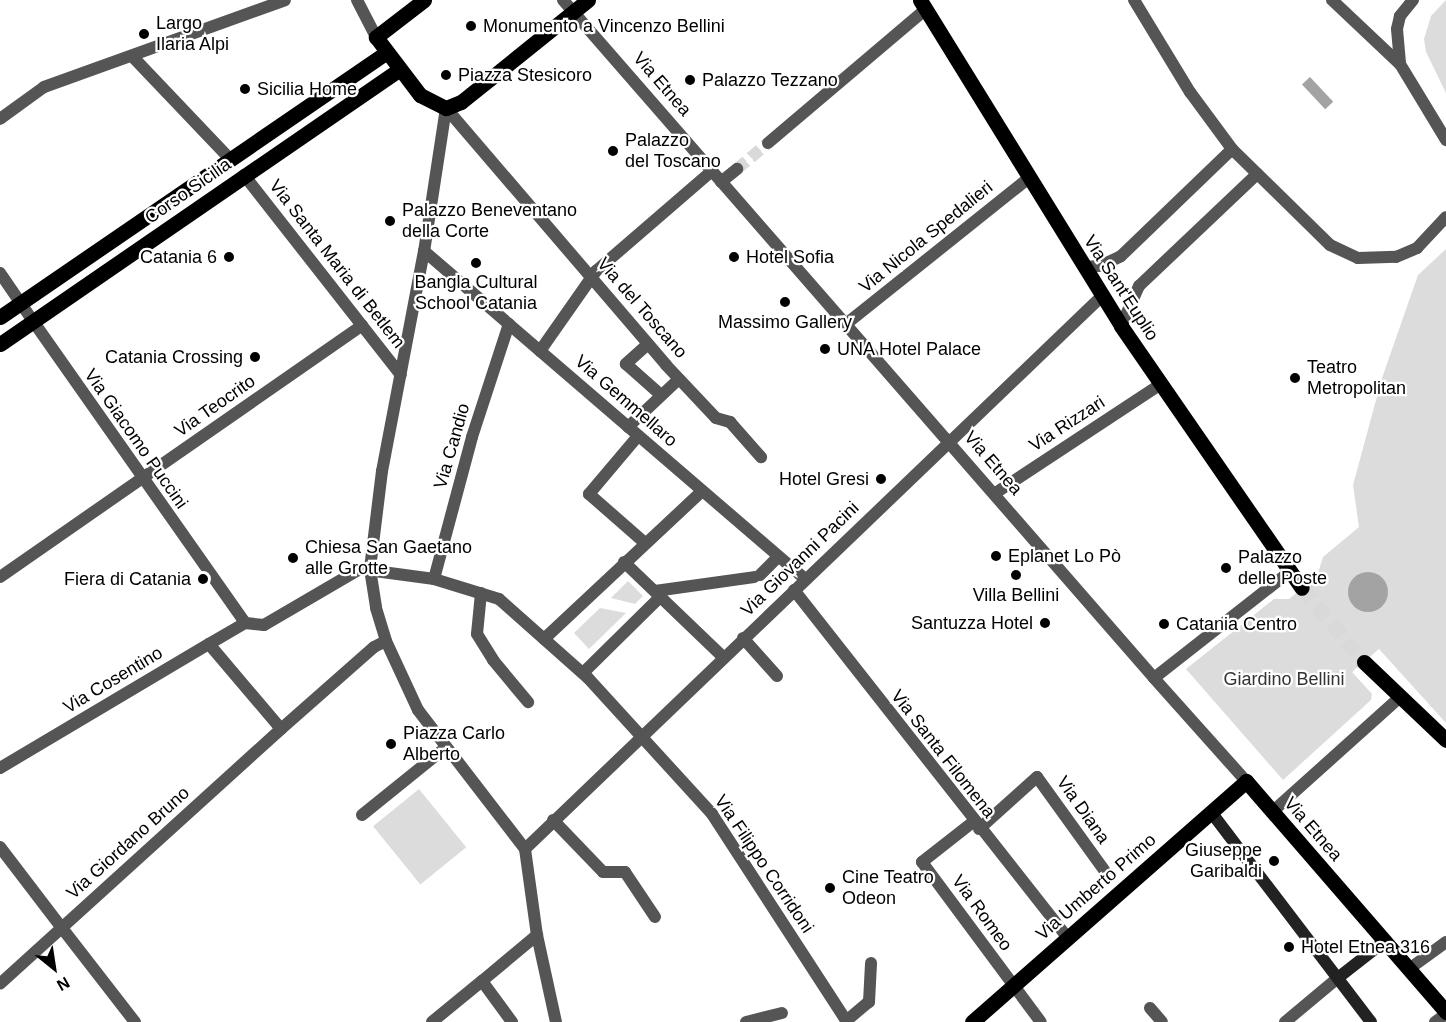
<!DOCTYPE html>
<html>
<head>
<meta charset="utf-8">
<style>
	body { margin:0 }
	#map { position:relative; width:1446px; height:1022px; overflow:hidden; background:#fff; font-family:Helvetica,sans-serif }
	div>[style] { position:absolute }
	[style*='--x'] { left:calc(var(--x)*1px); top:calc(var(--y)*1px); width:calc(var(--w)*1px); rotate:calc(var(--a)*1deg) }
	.green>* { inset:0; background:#dcdcdc; transform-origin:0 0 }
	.water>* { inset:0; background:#a3a3a3; transform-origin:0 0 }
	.round { border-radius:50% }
	.pedestrian-tunnel>* { height:12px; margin-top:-6px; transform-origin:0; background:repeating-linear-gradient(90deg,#d9d9d9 0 12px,transparent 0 18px) }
	.primary-tunnel>* { height:15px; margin-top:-7.5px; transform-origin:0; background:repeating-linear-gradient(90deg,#d9d9d9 0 15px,transparent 0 23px) }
	.pedestrian>* { height:12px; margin:-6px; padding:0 6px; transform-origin:6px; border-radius:6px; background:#555 }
	.minor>* { height:12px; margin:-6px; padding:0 6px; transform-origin:6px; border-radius:6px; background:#555 }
	.tertiary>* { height:12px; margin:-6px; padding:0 6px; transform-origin:6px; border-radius:6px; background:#555 }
	.secondary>* { height:12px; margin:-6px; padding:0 6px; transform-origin:6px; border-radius:6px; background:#222 }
	.primary>* { height:15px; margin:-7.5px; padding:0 7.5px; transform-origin:7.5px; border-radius:7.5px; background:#000 }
	.dots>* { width:16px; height:16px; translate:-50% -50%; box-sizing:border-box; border:3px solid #fff; border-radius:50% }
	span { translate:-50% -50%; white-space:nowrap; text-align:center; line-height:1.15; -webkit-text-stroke:4.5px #fff; paint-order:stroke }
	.poi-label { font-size:18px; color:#000 }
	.left { translate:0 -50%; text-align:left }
	.right { translate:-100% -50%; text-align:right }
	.street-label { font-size:18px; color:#000 }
	.park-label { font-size:18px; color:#333 }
	.north { position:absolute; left:24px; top:938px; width:60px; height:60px; -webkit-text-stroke:4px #fff; paint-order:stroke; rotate:150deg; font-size:16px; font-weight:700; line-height:24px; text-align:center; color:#000 }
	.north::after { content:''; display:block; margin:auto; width:21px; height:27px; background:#000; clip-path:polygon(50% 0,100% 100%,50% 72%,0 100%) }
</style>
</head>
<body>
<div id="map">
	<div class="green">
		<i style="clip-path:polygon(1446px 0,1446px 93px,1426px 52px,1424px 39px,1431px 16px)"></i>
		<i style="clip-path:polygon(1446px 249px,1446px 723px,1379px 649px,1352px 672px,1372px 694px,1371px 700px,1283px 780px,1186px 669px,1274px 599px,1289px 599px,1317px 576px,1323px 557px,1359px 527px,1353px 485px,1382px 378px,1418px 275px)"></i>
		<i style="clip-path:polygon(628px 581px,643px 596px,635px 604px,611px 598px)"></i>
		<i style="clip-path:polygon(600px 608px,626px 613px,589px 649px,574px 633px)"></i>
		<i style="left:419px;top:789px;width:75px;height:59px;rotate:51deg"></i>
	</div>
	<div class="water">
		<i style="left:1310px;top:77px;width:34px;height:11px;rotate:47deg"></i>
		<i class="round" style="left:1348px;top:572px;width:40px;height:40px"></i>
	</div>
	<div class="pedestrian-tunnel">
		<i style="--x:737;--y:169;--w:40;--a:-40"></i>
	</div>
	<div class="primary-tunnel">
		<i style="--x:1302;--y:588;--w:97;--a:50"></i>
	</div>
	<div class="pedestrian">
		<i style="--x:563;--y:0;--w:899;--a:48.92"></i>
		<i style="--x:446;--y:108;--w:145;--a:98.7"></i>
		<i style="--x:424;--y:251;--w:224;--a:100.8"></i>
		<i style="--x:382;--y:471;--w:99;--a:97"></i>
		<i style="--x:370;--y:569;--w:39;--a:81"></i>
		<i style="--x:376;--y:608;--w:34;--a:73"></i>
		<i style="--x:386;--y:641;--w:76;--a:65.1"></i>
		<i style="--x:418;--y:710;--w:175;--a:52.4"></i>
		<i style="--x:525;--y:849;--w:87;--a:82.1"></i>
		<i style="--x:537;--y:935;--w:89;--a:77.7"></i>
		<i style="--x:446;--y:108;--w:338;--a:49.4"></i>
		<i style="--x:666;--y:365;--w:73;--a:46.7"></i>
		<i style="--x:716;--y:418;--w:15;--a:16"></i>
		<i style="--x:730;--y:422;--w:47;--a:48.5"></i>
		<i style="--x:768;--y:143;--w:207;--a:-40.3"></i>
		<i style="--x:244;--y:175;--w:254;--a:51.9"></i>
		<i style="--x:721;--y:182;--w:21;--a:-39"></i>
		<i style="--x:424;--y:251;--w:503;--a:40.72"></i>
		<i style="--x:33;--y:321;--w:369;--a:54.9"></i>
		<i style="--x:846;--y:324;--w:234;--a:-38.6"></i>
		<i style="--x:648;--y:344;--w:30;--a:138"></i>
		<i style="--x:626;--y:364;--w:47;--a:41.5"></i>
		<i style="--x:540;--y:351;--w:98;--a:-55"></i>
		<i style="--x:596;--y:271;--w:153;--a:-40.8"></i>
		<i style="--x:628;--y:427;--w:70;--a:-43.3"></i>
		<i style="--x:638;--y:436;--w:76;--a:130.2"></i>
		<i style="--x:589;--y:494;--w:74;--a:41.2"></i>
		<i style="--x:994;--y:494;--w:200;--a:-33.4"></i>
		<i style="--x:624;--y:562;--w:137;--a:43.8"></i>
		<i style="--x:760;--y:575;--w:25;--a:-45"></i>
		<i style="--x:0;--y:577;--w:441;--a:-34.8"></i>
		<i style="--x:434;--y:579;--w:147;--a:-75"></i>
		<i style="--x:472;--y:437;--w:119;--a:-71.9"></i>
		<i style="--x:794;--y:590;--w:443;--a:51.8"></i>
		<i style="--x:655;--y:591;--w:100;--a:-8"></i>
		<i style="--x:481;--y:593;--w:41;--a:95.6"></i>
		<i style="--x:477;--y:634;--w:31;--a:58"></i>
		<i style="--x:493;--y:660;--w:55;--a:50.2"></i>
		<i style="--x:245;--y:623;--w:19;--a:6"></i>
		<i style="--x:264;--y:625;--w:111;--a:-30.3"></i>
		<i style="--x:360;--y:569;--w:75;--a:7.7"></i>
		<i style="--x:434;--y:579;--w:68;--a:17.1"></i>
		<i style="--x:499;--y:599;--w:119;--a:41.6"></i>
		<i style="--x:588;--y:678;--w:184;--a:47.6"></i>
		<i style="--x:712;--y:814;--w:248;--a:57"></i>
		<i style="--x:743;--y:638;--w:51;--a:48.2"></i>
		<i style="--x:544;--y:639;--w:216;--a:-43.1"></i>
		<i style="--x:209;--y:644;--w:42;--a:-30.3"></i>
		<i style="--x:583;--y:673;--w:110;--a:-44.6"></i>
		<i style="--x:281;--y:729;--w:124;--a:-41.4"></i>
		<i style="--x:374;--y:647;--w:13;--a:-27"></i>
		<i style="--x:362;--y:815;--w:107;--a:-38.9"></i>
		<i style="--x:553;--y:820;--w:72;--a:46.1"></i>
		<i style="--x:603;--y:872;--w:22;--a:0"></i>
		<i style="--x:625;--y:872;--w:54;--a:56.3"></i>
		<i style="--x:979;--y:829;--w:78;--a:-41.9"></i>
		<i style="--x:1037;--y:777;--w:115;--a:54.2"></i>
		<i style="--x:0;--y:847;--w:102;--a:52.6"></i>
		<i style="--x:525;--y:849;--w:799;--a:-43.78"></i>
		<i style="--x:922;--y:862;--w:65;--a:-38.1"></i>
		<i style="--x:482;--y:981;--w:72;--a:-39.9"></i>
		<i style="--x:846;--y:1021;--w:30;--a:-40"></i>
		<i style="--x:869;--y:1002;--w:39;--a:-87"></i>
		<i style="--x:746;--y:1022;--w:37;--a:-14"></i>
		<i style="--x:1435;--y:1022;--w:14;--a:-36"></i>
	</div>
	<div class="minor">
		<i style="--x:357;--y:0;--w:42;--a:62.8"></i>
		<i style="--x:1134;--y:0;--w:108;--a:58.7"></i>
		<i style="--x:1190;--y:92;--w:71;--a:53.6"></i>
		<i style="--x:1332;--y:0;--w:93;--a:43.3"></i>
		<i style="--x:132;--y:56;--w:142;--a:46.4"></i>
		<i style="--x:0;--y:119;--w:54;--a:-36"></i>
		<i style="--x:44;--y:87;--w:256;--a:-19.8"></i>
		<i style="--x:0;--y:273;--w:58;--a:55.5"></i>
		<i style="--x:0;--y:768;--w:243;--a:-30.7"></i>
		<i style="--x:209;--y:644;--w:111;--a:49.7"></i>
		<i style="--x:281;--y:729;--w:379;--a:137.8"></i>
		<i style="--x:922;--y:862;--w:199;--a:53.4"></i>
		<i style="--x:62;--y:928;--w:119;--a:52.2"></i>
		<i style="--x:1409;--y:969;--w:46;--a:-36.1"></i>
		<i style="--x:1150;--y:1008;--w:18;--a:49"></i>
		<i style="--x:432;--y:1022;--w:65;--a:-39.4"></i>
		<i style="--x:482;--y:981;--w:51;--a:53.8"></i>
		<i style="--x:1285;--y:1022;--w:70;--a:-39.8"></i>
	</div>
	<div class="tertiary">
		<i style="--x:1413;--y:0;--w:21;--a:129"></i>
		<i style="--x:1400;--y:16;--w:13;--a:103"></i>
		<i style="--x:1397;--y:29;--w:35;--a:85"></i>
		<i style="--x:1400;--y:64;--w:89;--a:58.8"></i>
		<i style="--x:1084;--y:267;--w:16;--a:-4"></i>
		<i style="--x:1100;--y:266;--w:23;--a:-25"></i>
		<i style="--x:1121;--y:256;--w:154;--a:-43.9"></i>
		<i style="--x:1232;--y:149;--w:137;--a:44.4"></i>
		<i style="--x:1330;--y:245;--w:31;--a:25"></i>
		<i style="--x:1358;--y:258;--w:38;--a:-2"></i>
		<i style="--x:1396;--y:257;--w:23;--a:-23"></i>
		<i style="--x:1417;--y:248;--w:42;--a:-46.9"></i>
		<i style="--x:1121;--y:326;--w:44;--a:-65.8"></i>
		<i style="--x:1139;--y:286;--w:163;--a:-43.5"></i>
		<i style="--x:1246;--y:781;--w:138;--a:-131.8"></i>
		<i style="--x:1154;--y:678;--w:172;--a:-38.1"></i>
		<i style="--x:1272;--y:812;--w:171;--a:-41.9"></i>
	</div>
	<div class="secondary">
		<i style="--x:1211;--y:812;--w:264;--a:52.7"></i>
		<i style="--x:1339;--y:977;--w:58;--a:-38"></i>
	</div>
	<div class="primary">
		<i style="--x:424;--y:0;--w:61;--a:142.4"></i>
		<i style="--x:376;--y:37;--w:73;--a:52.8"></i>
		<i style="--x:420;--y:95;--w:29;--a:27"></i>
		<i style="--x:446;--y:108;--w:16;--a:-22"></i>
		<i style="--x:461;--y:102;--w:163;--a:-38.8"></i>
		<i style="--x:920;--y:0;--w:383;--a:58.3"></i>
		<i style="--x:1121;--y:326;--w:318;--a:55.4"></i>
		<i style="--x:0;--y:317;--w:467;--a:-34.4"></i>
		<i style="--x:0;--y:344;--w:483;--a:-34.5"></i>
		<i style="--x:1364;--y:662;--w:113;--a:43.6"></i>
		<i style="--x:972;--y:1022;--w:365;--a:-41.3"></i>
		<i style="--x:1246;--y:781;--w:306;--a:49.1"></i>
	</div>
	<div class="dots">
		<i style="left:471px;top:26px;background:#000"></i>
		<i style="left:144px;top:34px;background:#000"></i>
		<i style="left:446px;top:75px;background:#000"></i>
		<i style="left:690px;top:80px;background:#000"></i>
		<i style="left:245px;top:89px;background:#000"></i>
		<i style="left:613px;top:151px;background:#000"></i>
		<i style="left:390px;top:221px;background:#000"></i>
		<i style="left:229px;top:257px;background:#000"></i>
		<i style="left:734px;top:257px;background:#000"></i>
		<i style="left:476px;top:263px;background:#000"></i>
		<i style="left:785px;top:302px;background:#000"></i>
		<i style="left:825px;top:349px;background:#000"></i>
		<i style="left:255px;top:357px;background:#000"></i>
		<i style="left:1295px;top:378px;background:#000"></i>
		<i style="left:881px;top:479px;background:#000"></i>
		<i style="left:996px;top:556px;background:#000"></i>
		<i style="left:293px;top:558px;background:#000"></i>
		<i style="left:1226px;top:568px;background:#000"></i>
		<i style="left:1016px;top:575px;background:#000"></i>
		<i style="left:203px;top:579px;background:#000"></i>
		<i style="left:1045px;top:623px;background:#000"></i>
		<i style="left:1164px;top:624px;background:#000"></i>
		<i style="left:391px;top:744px;background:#000"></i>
		<i style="left:1274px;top:861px;background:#000"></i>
		<i style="left:830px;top:888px;background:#000"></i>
		<i style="left:1289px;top:947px;background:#000"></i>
	</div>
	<div class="poi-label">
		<span class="left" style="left:156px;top:34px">Largo<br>Ilaria Alpi</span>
		<span class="left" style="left:483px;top:26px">Monumento a Vincenzo Bellini</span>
		<span class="left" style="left:458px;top:75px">Piazza Stesicoro</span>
		<span class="left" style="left:702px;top:80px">Palazzo Tezzano</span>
		<span class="left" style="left:257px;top:89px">Sicilia Home</span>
		<span class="left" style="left:625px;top:151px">Palazzo<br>del Toscano</span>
		<span class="left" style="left:402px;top:221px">Palazzo Beneventano<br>della Corte</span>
		<span class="right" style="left:217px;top:257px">Catania 6</span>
		<span class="left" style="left:746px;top:257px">Hotel Sofia</span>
		<span style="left:476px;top:293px">Bangla Cultural<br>School Catania</span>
		<span style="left:785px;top:322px">Massimo Gallery</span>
		<span class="left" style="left:837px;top:349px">UNA Hotel Palace</span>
		<span class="right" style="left:243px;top:357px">Catania Crossing</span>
		<span class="left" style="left:1307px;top:378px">Teatro<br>Metropolitan</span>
		<span class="right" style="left:869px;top:479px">Hotel Gresi</span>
		<span class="left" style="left:305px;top:558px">Chiesa San Gaetano<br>alle Grotte</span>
		<span class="left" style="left:1008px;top:556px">Eplanet Lo Pò</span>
		<span class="left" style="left:1238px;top:568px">Palazzo<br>delle Poste</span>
		<span class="right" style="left:191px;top:579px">Fiera di Catania</span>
		<span style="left:1016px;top:595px">Villa Bellini</span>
		<span class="right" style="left:1033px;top:623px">Santuzza Hotel</span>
		<span class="left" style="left:1176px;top:624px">Catania Centro</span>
		<span class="left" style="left:403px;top:744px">Piazza Carlo<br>Alberto</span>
		<span class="right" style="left:1262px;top:861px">Giuseppe<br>Garibaldi</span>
		<span class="left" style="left:842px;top:888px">Cine Teatro<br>Odeon</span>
		<span class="left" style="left:1301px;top:947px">Hotel Etnea 316</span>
	</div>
	<div class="street-label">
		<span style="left:662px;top:84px;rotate:49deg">Via Etnea</span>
		<span style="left:188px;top:191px;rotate:-35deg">Corso Sicilia</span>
		<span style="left:926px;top:237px;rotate:-39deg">Via Nicola Spedalieri</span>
		<span style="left:337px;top:264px;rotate:52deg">Via Santa Maria di Betlem</span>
		<span style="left:1121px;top:288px;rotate:57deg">Via Sant'Euplio</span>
		<span style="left:642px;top:308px;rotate:49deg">Via del Toscano</span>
		<span style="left:626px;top:401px;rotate:41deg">Via Gemmellaro</span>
		<span style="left:215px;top:406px;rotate:-35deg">Via Teocrito</span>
		<span style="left:1067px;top:424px;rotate:-33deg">Via Rizzari</span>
		<span style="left:136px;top:439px;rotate:55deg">Via Giacomo Puccini</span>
		<span style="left:452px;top:446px;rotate:-74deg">Via Candio</span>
		<span style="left:993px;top:463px;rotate:49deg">Via Etnea</span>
		<span style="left:800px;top:559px;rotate:-44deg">Via Giovanni Pacini</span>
		<span style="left:113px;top:680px;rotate:-31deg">Via Cosentino</span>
		<span style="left:943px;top:754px;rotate:52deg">Via Santa Filomena</span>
		<span style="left:1083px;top:810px;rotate:55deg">Via Diana</span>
		<span style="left:1313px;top:829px;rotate:49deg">Via Etnea</span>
		<span style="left:128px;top:843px;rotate:-42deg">Via Giordano Bruno</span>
		<span style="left:764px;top:864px;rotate:56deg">Via Filippo Corridoni</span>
		<span style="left:1096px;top:887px;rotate:-41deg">Via Umberto Primo</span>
		<span style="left:982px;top:913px;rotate:54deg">Via Romeo</span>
	</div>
	<div class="park-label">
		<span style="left:1284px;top:679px">Giardino Bellini</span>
	</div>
	<div class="north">N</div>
</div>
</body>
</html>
